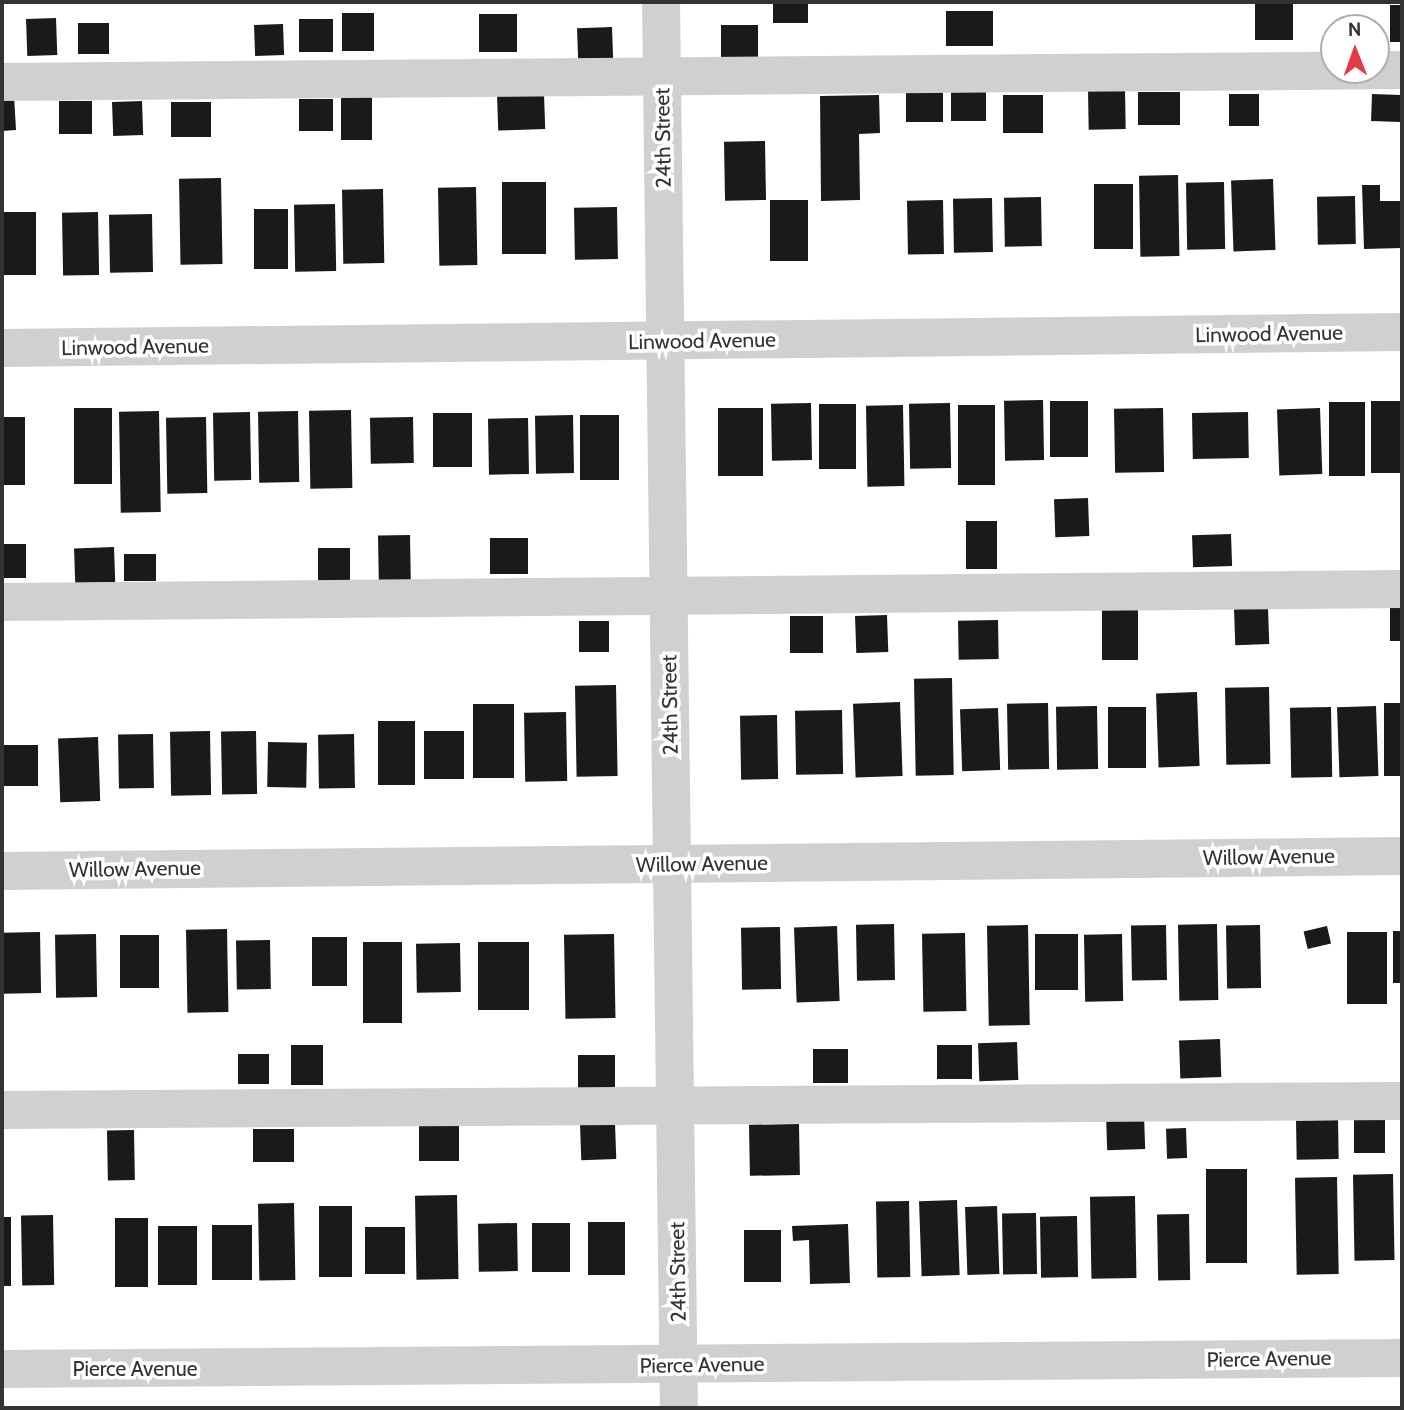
<!DOCTYPE html>
<html>
<head>
<meta charset="utf-8">
<style>
	body { margin:0 }
	#map { position:relative; width:1404px; height:1410px; overflow:hidden; background:#fff; font-family:Cabin,sans-serif }
	div>[style] { position:absolute }
	[style*='--x'] { left:calc(var(--x)*1px); top:calc(var(--y)*1px); width:calc(var(--w)*1px); rotate:calc(var(--a)*1deg) }
	.building>* { inset:0; background:#1a1a1a; transform-origin:0 0 }
	.minor>* { height:38px; margin:-19px; padding:0 19px; transform-origin:19px; border-radius:19px; background:#d0d0d0 }
	span { translate:-50% -50%; white-space:nowrap; text-align:center; line-height:1.15; -webkit-text-stroke:7px #fff; paint-order:stroke }
	.street-label { font-size:21px; color:#333 }
	.frame { position:absolute; inset:0; border:4px solid #333; pointer-events:none }
	.north { position:absolute; left:1320px; top:14px; width:70px; height:70px; box-sizing:border-box; background:#fff; border:2px solid #adadad; border-radius:50%; rotate:359deg; font-size:19px; font-weight:700; line-height:28px; text-align:center; color:#333 }
	.north::after { content:''; display:block; margin:auto; width:24px; height:32px; background:#e63946; clip-path:polygon(50% 0,100% 100%,50% 72%,0 100%) }
</style>
</head>
<body>
<div id="map">
	<div class="building">
		<i style="left:773px;top:2px;width:35px;height:21px"></i>
		<i style="left:1255px;top:2px;width:38px;height:38px"></i>
		<i style="left:1390px;top:5px;width:12px;height:37px"></i>
		<i style="left:993px;top:11px;width:35px;height:47px;rotate:90deg"></i>
		<i style="left:342px;top:13px;width:32px;height:38px"></i>
		<i style="left:479px;top:14px;width:38px;height:38px"></i>
		<i style="left:56px;top:18px;width:37px;height:30px;rotate:88deg"></i>
		<i style="left:333px;top:19px;width:33px;height:34px;rotate:90deg"></i>
		<i style="left:78px;top:23px;width:31px;height:31px"></i>
		<i style="left:283px;top:24px;width:31px;height:29px;rotate:88deg"></i>
		<i style="left:721px;top:25px;width:37px;height:33px"></i>
		<i style="left:612px;top:27px;width:31px;height:35px;rotate:88deg"></i>
		<i style="left:1125px;top:89px;width:40px;height:37px;rotate:89deg"></i>
		<i style="left:986px;top:90px;width:31px;height:35px;rotate:90deg"></i>
		<i style="left:943px;top:92px;width:30px;height:37px;rotate:90deg"></i>
		<i style="left:1138px;top:92px;width:42px;height:33px"></i>
		<i style="left:341px;top:93px;width:31px;height:47px"></i>
		<i style="left:544px;top:94px;width:35px;height:47px;rotate:88deg"></i>
		<i style="left:1229px;top:94px;width:30px;height:32px"></i>
		<i style="left:1372px;top:94px;width:29px;height:27px;rotate:2deg"></i>
		<i style="clip-path:polygon(2px 95px,14px 95px,16px 130px,2px 131px)"></i>
		<i style="clip-path:polygon(879px 95px,880px 133px,859px 134px,860px 200px,821px 201px,820px 96px)"></i>
		<i style="left:1043px;top:95px;width:38px;height:40px;rotate:90deg"></i>
		<i style="left:333px;top:99px;width:32px;height:34px;rotate:90deg"></i>
		<i style="left:92px;top:101px;width:33px;height:33px;rotate:90deg"></i>
		<i style="left:142px;top:101px;width:34px;height:30px;rotate:88deg"></i>
		<i style="left:211px;top:102px;width:35px;height:40px;rotate:90deg"></i>
		<i style="left:765px;top:141px;width:59px;height:41px;rotate:89deg"></i>
		<i style="left:1178px;top:175px;width:81px;height:39px;rotate:89deg"></i>
		<i style="left:221px;top:178px;width:86px;height:42px;rotate:89deg"></i>
		<i style="left:1273px;top:179px;width:71px;height:42px;rotate:88deg"></i>
		<i style="left:502px;top:182px;width:44px;height:72px"></i>
		<i style="left:1224px;top:182px;width:67px;height:38px;rotate:89deg"></i>
		<i style="left:1094px;top:184px;width:39px;height:65px"></i>
		<i style="clip-path:polygon(1362px 185px,1380px 185px,1380px 201px,1401px 201px,1402px 248px,1364px 249px)"></i>
		<i style="left:476px;top:187px;width:78px;height:38px;rotate:89deg"></i>
		<i style="left:383px;top:189px;width:74px;height:41px;rotate:89deg"></i>
		<i style="left:1355px;top:196px;width:48px;height:38px;rotate:89deg"></i>
		<i style="left:1041px;top:197px;width:49px;height:37px;rotate:89deg"></i>
		<i style="left:992px;top:198px;width:54px;height:39px;rotate:89deg"></i>
		<i style="left:770px;top:200px;width:38px;height:61px"></i>
		<i style="left:943px;top:200px;width:54px;height:36px;rotate:89deg"></i>
		<i style="left:335px;top:204px;width:67px;height:41px;rotate:89deg"></i>
		<i style="left:617px;top:207px;width:52px;height:43px;rotate:89deg"></i>
		<i style="left:254px;top:209px;width:34px;height:60px"></i>
		<i style="left:2px;top:212px;width:34px;height:63px"></i>
		<i style="left:98px;top:212px;width:63px;height:36px;rotate:89deg"></i>
		<i style="left:152px;top:214px;width:58px;height:43px;rotate:89deg"></i>
		<i style="left:1043px;top:400px;width:60px;height:39px;rotate:89deg"></i>
		<i style="left:1050px;top:401px;width:38px;height:56px"></i>
		<i style="left:1371px;top:401px;width:31px;height:72px"></i>
		<i style="left:1329px;top:402px;width:36px;height:74px"></i>
		<i style="left:811px;top:403px;width:57px;height:40px;rotate:89deg"></i>
		<i style="left:950px;top:403px;width:65px;height:41px;rotate:89deg"></i>
		<i style="left:819px;top:404px;width:37px;height:65px"></i>
		<i style="left:903px;top:405px;width:81px;height:37px;rotate:89deg"></i>
		<i style="left:958px;top:405px;width:37px;height:80px"></i>
		<i style="left:74px;top:408px;width:38px;height:76px"></i>
		<i style="left:718px;top:408px;width:45px;height:68px"></i>
		<i style="left:1163px;top:408px;width:64px;height:49px;rotate:89deg"></i>
		<i style="left:1320px;top:408px;width:66px;height:43px;rotate:88deg"></i>
		<i style="left:351px;top:410px;width:78px;height:42px;rotate:89deg"></i>
		<i style="left:159px;top:411px;width:101px;height:40px;rotate:89deg"></i>
		<i style="left:298px;top:411px;width:71px;height:40px;rotate:89deg"></i>
		<i style="left:250px;top:412px;width:68px;height:37px;rotate:89deg"></i>
		<i style="left:1248px;top:412px;width:46px;height:56px;rotate:89deg"></i>
		<i style="left:433px;top:413px;width:39px;height:54px"></i>
		<i style="left:573px;top:415px;width:58px;height:38px;rotate:89deg"></i>
		<i style="left:580px;top:415px;width:39px;height:65px"></i>
		<i style="left:2px;top:417px;width:23px;height:68px"></i>
		<i style="left:206px;top:417px;width:76px;height:40px;rotate:89deg"></i>
		<i style="left:413px;top:417px;width:46px;height:43px;rotate:89deg"></i>
		<i style="left:528px;top:418px;width:56px;height:40px;rotate:89deg"></i>
		<i style="left:1088px;top:498px;width:38px;height:34px;rotate:88deg"></i>
		<i style="left:966px;top:521px;width:31px;height:48px"></i>
		<i style="left:1231px;top:534px;width:32px;height:39px;rotate:88deg"></i>
		<i style="left:410px;top:535px;width:45px;height:32px;rotate:89deg"></i>
		<i style="left:490px;top:538px;width:38px;height:36px"></i>
		<i style="left:26px;top:544px;width:34px;height:24px;rotate:90deg"></i>
		<i style="left:114px;top:547px;width:35px;height:40px;rotate:88deg"></i>
		<i style="left:318px;top:548px;width:32px;height:33px"></i>
		<i style="left:156px;top:554px;width:27px;height:32px;rotate:90deg"></i>
		<i style="left:1390px;top:607px;width:12px;height:34px"></i>
		<i style="left:1268px;top:608px;width:36px;height:34px;rotate:88deg"></i>
		<i style="left:1138px;top:609px;width:51px;height:36px;rotate:90deg"></i>
		<i style="left:887px;top:615px;width:37px;height:32px;rotate:88deg"></i>
		<i style="left:790px;top:616px;width:33px;height:37px"></i>
		<i style="left:998px;top:620px;width:39px;height:40px;rotate:89deg"></i>
		<i style="left:579px;top:621px;width:30px;height:31px"></i>
		<i style="left:952px;top:678px;width:97px;height:38px;rotate:89deg"></i>
		<i style="left:616px;top:685px;width:91px;height:41px;rotate:89deg"></i>
		<i style="left:1269px;top:687px;width:77px;height:44px;rotate:89deg"></i>
		<i style="left:1197px;top:692px;width:74px;height:41px;rotate:88deg"></i>
		<i style="left:900px;top:702px;width:74px;height:47px;rotate:88deg"></i>
		<i style="left:1048px;top:703px;width:66px;height:41px;rotate:89deg"></i>
		<i style="left:1402px;top:703px;width:73px;height:18px;rotate:90deg"></i>
		<i style="left:473px;top:704px;width:41px;height:74px"></i>
		<i style="left:1097px;top:706px;width:63px;height:41px;rotate:89deg"></i>
		<i style="left:1376px;top:706px;width:70px;height:39px;rotate:88deg"></i>
		<i style="left:1108px;top:707px;width:38px;height:61px"></i>
		<i style="left:1331px;top:707px;width:70px;height:41px;rotate:89deg"></i>
		<i style="left:998px;top:708px;width:62px;height:38px;rotate:88deg"></i>
		<i style="left:842px;top:710px;width:64px;height:47px;rotate:89deg"></i>
		<i style="left:566px;top:712px;width:69px;height:42px;rotate:89deg"></i>
		<i style="left:777px;top:715px;width:64px;height:37px;rotate:89deg"></i>
		<i style="left:378px;top:721px;width:37px;height:64px"></i>
		<i style="left:210px;top:731px;width:64px;height:40px;rotate:89deg"></i>
		<i style="left:256px;top:731px;width:63px;height:35px;rotate:89deg"></i>
		<i style="left:464px;top:731px;width:48px;height:40px;rotate:90deg"></i>
		<i style="left:153px;top:734px;width:54px;height:35px;rotate:89deg"></i>
		<i style="left:354px;top:734px;width:54px;height:36px;rotate:89deg"></i>
		<i style="left:98px;top:737px;width:64px;height:40px;rotate:88deg"></i>
		<i style="left:268px;top:742px;width:39px;height:45px;rotate:1deg"></i>
		<i style="left:2px;top:745px;width:36px;height:41px"></i>
		<i style="left:894px;top:924px;width:56px;height:38px;rotate:89deg"></i>
		<i style="left:1217px;top:924px;width:76px;height:39px;rotate:89deg"></i>
		<i style="left:1028px;top:925px;width:100px;height:41px;rotate:89deg"></i>
		<i style="left:1166px;top:925px;width:55px;height:35px;rotate:89deg"></i>
		<i style="left:1260px;top:925px;width:63px;height:34px;rotate:89deg"></i>
		<i style="left:837px;top:926px;width:75px;height:43px;rotate:88deg"></i>
		<i style="left:1327px;top:926px;width:18px;height:24px;rotate:77deg"></i>
		<i style="left:780px;top:927px;width:62px;height:39px;rotate:89deg"></i>
		<i style="left:227px;top:929px;width:83px;height:41px;rotate:89deg"></i>
		<i style="left:1393px;top:931px;width:9px;height:52px"></i>
		<i style="left:40px;top:932px;width:61px;height:38px;rotate:89deg"></i>
		<i style="left:1347px;top:932px;width:40px;height:72px"></i>
		<i style="left:965px;top:933px;width:78px;height:43px;rotate:89deg"></i>
		<i style="left:96px;top:934px;width:63px;height:41px;rotate:89deg"></i>
		<i style="left:614px;top:934px;width:84px;height:50px;rotate:89deg"></i>
		<i style="left:1035px;top:934px;width:43px;height:56px"></i>
		<i style="left:1122px;top:934px;width:67px;height:38px;rotate:89deg"></i>
		<i style="left:120px;top:935px;width:39px;height:53px"></i>
		<i style="left:312px;top:937px;width:35px;height:49px"></i>
		<i style="left:270px;top:940px;width:49px;height:34px;rotate:89deg"></i>
		<i style="left:363px;top:942px;width:39px;height:81px"></i>
		<i style="left:478px;top:942px;width:51px;height:68px"></i>
		<i style="left:460px;top:943px;width:49px;height:44px;rotate:89deg"></i>
		<i style="left:1220px;top:1039px;width:38px;height:41px;rotate:88deg"></i>
		<i style="left:1017px;top:1042px;width:38px;height:39px;rotate:88deg"></i>
		<i style="left:291px;top:1045px;width:32px;height:40px"></i>
		<i style="left:972px;top:1045px;width:34px;height:35px;rotate:90deg"></i>
		<i style="left:813px;top:1049px;width:35px;height:34px"></i>
		<i style="left:238px;top:1054px;width:31px;height:30px"></i>
		<i style="left:615px;top:1055px;width:36px;height:37px;rotate:90deg"></i>
		<i style="left:1144px;top:1115px;width:34px;height:38px;rotate:88deg"></i>
		<i style="left:1338px;top:1120px;width:39px;height:42px;rotate:89deg"></i>
		<i style="left:1354px;top:1120px;width:31px;height:33px"></i>
		<i style="left:615px;top:1123px;width:36px;height:35px;rotate:88deg"></i>
		<i style="left:799px;top:1124px;width:51px;height:50px;rotate:89deg"></i>
		<i style="left:459px;top:1126px;width:35px;height:40px;rotate:90deg"></i>
		<i style="left:1186px;top:1128px;width:30px;height:20px;rotate:88deg"></i>
		<i style="left:294px;top:1129px;width:33px;height:41px;rotate:90deg"></i>
		<i style="left:134px;top:1130px;width:50px;height:27px;rotate:89deg"></i>
		<i style="left:1206px;top:1169px;width:41px;height:94px"></i>
		<i style="left:1393px;top:1174px;width:86px;height:40px;rotate:89deg"></i>
		<i style="left:1337px;top:1177px;width:97px;height:42px;rotate:89deg"></i>
		<i style="left:457px;top:1195px;width:84px;height:42px;rotate:89deg"></i>
		<i style="left:1135px;top:1196px;width:82px;height:45px;rotate:89deg"></i>
		<i style="left:957px;top:1200px;width:75px;height:38px;rotate:88deg"></i>
		<i style="left:909px;top:1201px;width:76px;height:33px;rotate:89deg"></i>
		<i style="left:294px;top:1203px;width:77px;height:36px;rotate:89deg"></i>
		<i style="left:319px;top:1206px;width:33px;height:71px"></i>
		<i style="left:997px;top:1206px;width:68px;height:32px;rotate:88deg"></i>
		<i style="left:1036px;top:1213px;width:61px;height:34px;rotate:89deg"></i>
		<i style="left:1189px;top:1214px;width:66px;height:32px;rotate:89deg"></i>
		<i style="left:53px;top:1215px;width:70px;height:32px;rotate:89deg"></i>
		<i style="left:1077px;top:1216px;width:61px;height:37px;rotate:89deg"></i>
		<i style="left:2px;top:1217px;width:9px;height:69px"></i>
		<i style="left:115px;top:1218px;width:33px;height:69px"></i>
		<i style="left:588px;top:1222px;width:37px;height:53px"></i>
		<i style="left:517px;top:1223px;width:48px;height:39px;rotate:89deg"></i>
		<i style="left:532px;top:1223px;width:38px;height:49px"></i>
		<i style="clip-path:polygon(848px 1224px,850px 1283px,810px 1284px,809px 1240px,793px 1241px,792px 1226px)"></i>
		<i style="left:212px;top:1225px;width:40px;height:55px"></i>
		<i style="left:158px;top:1226px;width:39px;height:59px"></i>
		<i style="left:365px;top:1227px;width:40px;height:47px"></i>
		<i style="left:744px;top:1230px;width:37px;height:52px"></i>
	</div>
	<div class="minor">
		<i style="--x:661;--y:2;--w:1406;--a:89.27"></i>
		<i style="--x:2;--y:82;--w:1400;--a:-0.49"></i>
		<i style="--x:2;--y:348;--w:1400;--a:-0.65"></i>
		<i style="--x:2;--y:602;--w:1400;--a:-0.53"></i>
		<i style="--x:2;--y:871;--w:1400;--a:-0.61"></i>
		<i style="--x:2;--y:1110;--w:1400;--a:-0.37"></i>
		<i style="--x:2;--y:1369;--w:1400;--a:-0.45"></i>
	</div>
	<div class="street-label">
		<span style="left:663px;top:138px;rotate:-91deg">24th Street</span>
		<span style="left:1269px;top:334px;rotate:-1deg">Linwood Avenue</span>
		<span style="left:702px;top:341px;rotate:-1deg">Linwood Avenue</span>
		<span style="left:135px;top:347px;rotate:-1deg">Linwood Avenue</span>
		<span style="left:670px;top:705px;rotate:-91deg">24th Street</span>
		<span style="left:1269px;top:857px;rotate:-1deg">Willow Avenue</span>
		<span style="left:702px;top:864px;rotate:-1deg">Willow Avenue</span>
		<span style="left:135px;top:869px;rotate:-1deg">Willow Avenue</span>
		<span style="left:678px;top:1272px;rotate:-91deg">24th Street</span>
		<span style="left:1269px;top:1359px;rotate:-1deg">Pierce Avenue</span>
		<span style="left:702px;top:1365px;rotate:-1deg">Pierce Avenue</span>
		<span style="left:135px;top:1369px">Pierce Avenue</span>
	</div>
	<div class="frame"></div>
	<div class="north">N</div>
</div>
</body>
</html>
